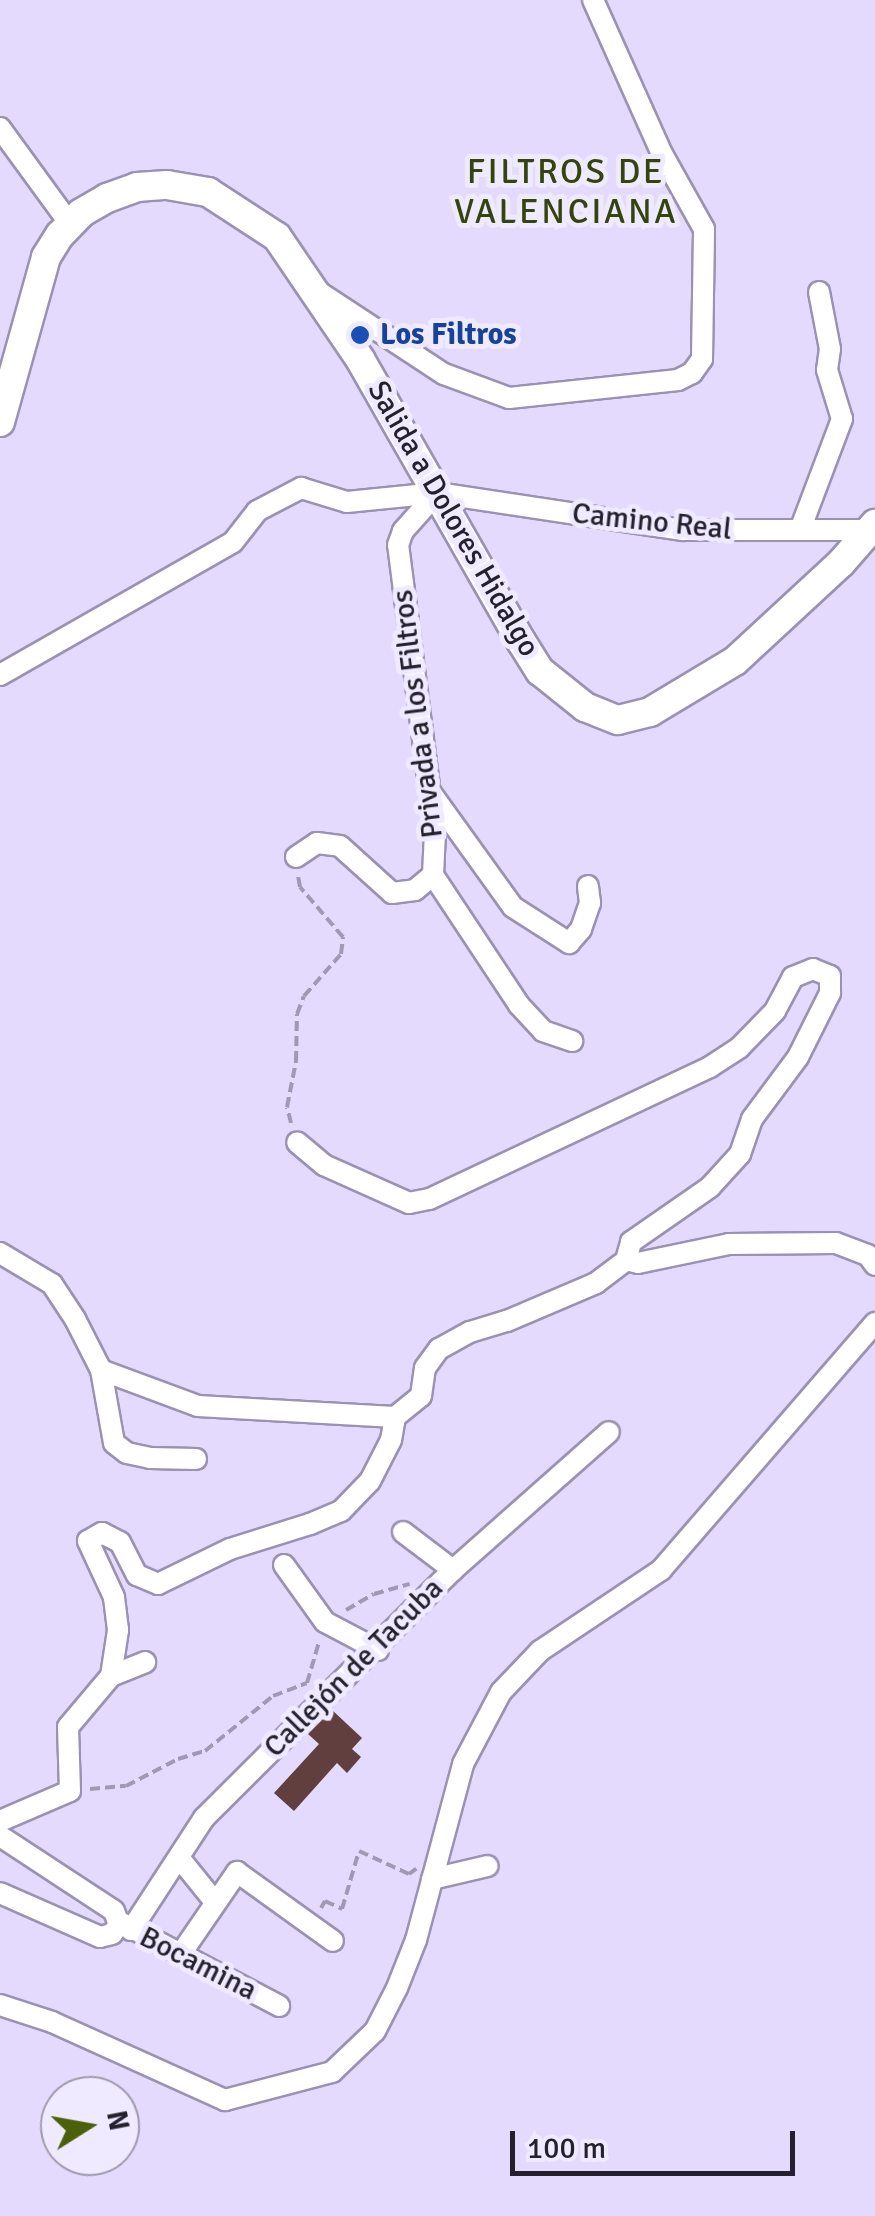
<!DOCTYPE html>
<html>
<head>
<meta charset="utf-8">
<style>
	body { margin:0 }
	#map { position:relative; width:875px; height:2216px; overflow:hidden; background:#e3dafd; font-family:Signika,sans-serif }
	div>[style] { position:absolute }
	[style*='--x'] { left:calc(var(--x)*1px); top:calc(var(--y)*1px); width:calc(var(--w)*1px); rotate:calc(var(--a)*1deg) }
	.building>* { inset:0; background:#603f3e }
	.path>* { height:4px; margin-top:-2px; transform-origin:0; background:repeating-linear-gradient(90deg,#a099b4 0 10px,transparent 0 15px) }
	.roads { filter:drop-shadow(2px 0 #9b92b2) drop-shadow(-2px 0 #9b92b2) drop-shadow(0 2px #9b92b2) drop-shadow(0 -2px #9b92b2) }
	.minor>* { height:20px; margin:-10px; padding:0 10px; transform-origin:10px; border-radius:10px; background:#fff }
	.major>* { height:28px; margin:-14px; padding:0 14px; transform-origin:14px; border-radius:14px; background:#fff }
	.dots>* { width:28px; height:28px; translate:-50% -50%; box-sizing:border-box; border:5px solid #efeaff; border-radius:50% }
	span { translate:-50% -50%; white-space:nowrap; text-align:center; line-height:1.15; -webkit-text-stroke:10px #efeaff; paint-order:stroke }
	.transit-label { font-size:30px; color:#164399; font-weight:700 }
	.left { translate:0 -50%; text-align:left }
	.street-label { font-size:30px; color:#24212d }
	.quarter-label { font-size:35px; color:#35440c; letter-spacing:2.5px }
	.north { position:absolute; left:40px; top:2076px; width:100px; height:100px; box-sizing:border-box; background:#efeaff; border:2px solid #9e9aab; border-radius:50%; rotate:79deg; font-size:28px; font-weight:700; line-height:40px; text-align:center; color:#24212d }
	.north::after { content:''; display:block; margin:auto; width:35px; height:45px; background:#4b6009; clip-path:polygon(50% 0,100% 100%,50% 72%,0 100%) }
	.scale { position:absolute; left:510px; top:2131px; width:285px; height:45px; box-sizing:border-box; border:5px solid #24212d; border-top:0; padding-left:12px; font-size:30px; line-height:35px; white-space:nowrap; color:#24212d; -webkit-text-stroke:8px #efeaff; paint-order:stroke }
</style>
</head>
<body>
<div id="map">
	<div class="building">
		<i style="clip-path:polygon(332px 1710px,362px 1738px,352px 1749px,361px 1757px,347px 1773px,337px 1763px,294px 1811px,274px 1793px,319px 1744px,308px 1734px)"></i>
	</div>
	<div class="path">
		<i style="--x:291;--y:1123;--w:16;--a:-104"></i>
		<i style="--x:287;--y:1107;--w:47;--a:-78.9"></i>
		<i style="--x:296;--y:1061;--w:47;--a:-88.8"></i>
		<i style="--x:297;--y:1014;--w:19;--a:-69"></i>
		<i style="--x:304;--y:996;--w:56;--a:-48.6"></i>
		<i style="--x:341;--y:954;--w:17;--a:-83"></i>
		<i style="--x:343;--y:937;--w:66;--a:-130.7"></i>
		<i style="--x:300;--y:887;--w:11;--a:-100"></i>
		<i style="--x:346;--y:1610;--w:32;--a:-30"></i>
		<i style="--x:374;--y:1594;--w:37;--a:-16"></i>
		<i style="--x:90;--y:1789;--w:36;--a:-5"></i>
		<i style="--x:126;--y:1786;--w:59;--a:-27.4"></i>
		<i style="--x:178;--y:1759;--w:28;--a:-17"></i>
		<i style="--x:205;--y:1751;--w:87;--a:-39"></i>
		<i style="--x:273;--y:1696;--w:36;--a:-21"></i>
		<i style="--x:307;--y:1683;--w:43;--a:-73.7"></i>
		<i style="--x:321;--y:1908;--w:8;--a:-60"></i>
		<i style="--x:325;--y:1901;--w:19;--a:25"></i>
		<i style="--x:342;--y:1909;--w:60;--a:-73.7"></i>
		<i style="--x:359;--y:1851;--w:55;--a:24.7"></i>
		<i style="--x:409;--y:1874;--w:9;--a:-36"></i>
	</div>
	<div class="roads">
		<div class="minor">
			<i style="--x:0;--y:128;--w:119;--a:53.9"></i>
			<i style="--x:319;--y:292;--w:149;--a:33.3"></i>
			<i style="--x:444;--y:374;--w:69;--a:20.3"></i>
			<i style="--x:509;--y:398;--w:170;--a:-6.1"></i>
			<i style="--x:678;--y:380;--w:16;--a:-27"></i>
			<i style="--x:692;--y:373;--w:17;--a:-54"></i>
			<i style="--x:702;--y:359;--w:130;--a:-89.1"></i>
			<i style="--x:704;--y:229;--w:86;--a:-119.2"></i>
			<i style="--x:662;--y:154;--w:169;--a:-114.1"></i>
			<i style="--x:800;--y:530;--w:119;--a:-69.3"></i>
			<i style="--x:842;--y:419;--w:51;--a:-107"></i>
			<i style="--x:827;--y:370;--w:21;--a:-82"></i>
			<i style="--x:830;--y:349;--w:58;--a:-100.9"></i>
			<i style="--x:0;--y:675;--w:268;--a:-29.7"></i>
			<i style="--x:233;--y:542;--w:39;--a:-52"></i>
			<i style="--x:257;--y:511;--w:50;--a:-27.6"></i>
			<i style="--x:301;--y:488;--w:48;--a:16.9"></i>
			<i style="--x:347;--y:502;--w:90;--a:-5.7"></i>
			<i style="--x:437;--y:493;--w:249;--a:8.6"></i>
			<i style="--x:683;--y:530;--w:186;--a:0"></i>
			<i style="--x:431;--y:793;--w:140;--a:54.3"></i>
			<i style="--x:513;--y:907;--w:67;--a:32.7"></i>
			<i style="--x:569;--y:943;--w:18;--a:-49"></i>
			<i style="--x:581;--y:929;--w:28;--a:-71"></i>
			<i style="--x:590;--y:903;--w:17;--a:-97"></i>
			<i style="--x:296;--y:857;--w:25;--a:-34"></i>
			<i style="--x:317;--y:843;--w:23;--a:7"></i>
			<i style="--x:340;--y:846;--w:70;--a:42.1"></i>
			<i style="--x:392;--y:893;--w:23;--a:-7"></i>
			<i style="--x:415;--y:890;--w:23;--a:-40"></i>
			<i style="--x:433;--y:875;--w:42;--a:-87.3"></i>
			<i style="--x:435;--y:833;--w:290;--a:-97.3"></i>
			<i style="--x:398;--y:545;--w:15;--a:-70"></i>
			<i style="--x:403;--y:531;--w:51;--a:-48.2"></i>
			<i style="--x:433;--y:875;--w:156;--a:56.5"></i>
			<i style="--x:519;--y:1005;--w:35;--a:47"></i>
			<i style="--x:543;--y:1031;--w:31;--a:19"></i>
			<i style="--x:0;--y:1253;--w:61;--a:30.8"></i>
			<i style="--x:52;--y:1284;--w:42;--a:56.7"></i>
			<i style="--x:75;--y:1319;--w:57;--a:63"></i>
			<i style="--x:101;--y:1370;--w:74;--a:79.9"></i>
			<i style="--x:114;--y:1443;--w:16;--a:38"></i>
			<i style="--x:127;--y:1453;--w:24;--a:12"></i>
			<i style="--x:150;--y:1458;--w:46;--a:1.2"></i>
			<i style="--x:626;--y:1260;--w:12;--a:14"></i>
			<i style="--x:638;--y:1263;--w:93;--a:-11.8"></i>
			<i style="--x:729;--y:1244;--w:107;--a:-0.5"></i>
			<i style="--x:836;--y:1243;--w:34;--a:21"></i>
			<i style="--x:868;--y:1255;--w:12;--a:55"></i>
			<i style="--x:101;--y:1370;--w:103;--a:20.4"></i>
			<i style="--x:198;--y:1406;--w:197;--a:3.2"></i>
			<i style="--x:395;--y:1417;--w:33;--a:-39"></i>
			<i style="--x:421;--y:1396;--w:28;--a:-82"></i>
			<i style="--x:425;--y:1368;--w:24;--a:-54"></i>
			<i style="--x:439;--y:1349;--w:35;--a:-29"></i>
			<i style="--x:470;--y:1332;--w:39;--a:-17"></i>
			<i style="--x:507;--y:1321;--w:97;--a:-23.1"></i>
			<i style="--x:596;--y:1283;--w:38;--a:-37"></i>
			<i style="--x:626;--y:1260;--w:19;--a:-74"></i>
			<i style="--x:631;--y:1242;--w:96;--a:-34.8"></i>
			<i style="--x:710;--y:1187;--w:45;--a:-47.7"></i>
			<i style="--x:740;--y:1154;--w:37;--a:-71"></i>
			<i style="--x:752;--y:1119;--w:77;--a:-53.4"></i>
			<i style="--x:798;--y:1057;--w:72;--a:-63.4"></i>
			<i style="--x:830;--y:993;--w:17;--a:-90"></i>
			<i style="--x:830;--y:976;--w:18;--a:-158"></i>
			<i style="--x:813;--y:969;--w:22;--a:158"></i>
			<i style="--x:793;--y:977;--w:38;--a:118"></i>
			<i style="--x:775;--y:1011;--w:52;--a:134.2"></i>
			<i style="--x:739;--y:1048;--w:35;--a:147"></i>
			<i style="--x:710;--y:1067;--w:310;--a:154.8"></i>
			<i style="--x:429;--y:1199;--w:20;--a:169"></i>
			<i style="--x:409;--y:1203;--w:93;--a:-155.9"></i>
			<i style="--x:324;--y:1165;--w:35;--a:-140"></i>
			<i style="--x:403;--y:1532;--w:63;--a:37.2"></i>
			<i style="--x:284;--y:1565;--w:70;--a:54.3"></i>
			<i style="--x:325;--y:1622;--w:60;--a:27.8"></i>
			<i style="--x:111;--y:1676;--w:47;--a:-81.3"></i>
			<i style="--x:118;--y:1630;--w:33;--a:-97"></i>
			<i style="--x:114;--y:1597;--w:62;--a:-114.9"></i>
			<i style="--x:88;--y:1541;--w:16;--a:-30"></i>
			<i style="--x:102;--y:1533;--w:20;--a:27"></i>
			<i style="--x:120;--y:1542;--w:37;--a:63"></i>
			<i style="--x:137;--y:1575;--w:23;--a:23"></i>
			<i style="--x:158;--y:1584;--w:80;--a:-25.9"></i>
			<i style="--x:230;--y:1549;--w:84;--a:-17.4"></i>
			<i style="--x:310;--y:1524;--w:34;--a:-23"></i>
			<i style="--x:341;--y:1511;--w:42;--a:-46"></i>
			<i style="--x:370;--y:1481;--w:46;--a:-62.9"></i>
			<i style="--x:391;--y:1440;--w:23;--a:-80"></i>
			<i style="--x:0;--y:1821;--w:76;--a:-23.2"></i>
			<i style="--x:70;--y:1791;--w:64;--a:-91.8"></i>
			<i style="--x:68;--y:1727;--w:67;--a:-49.9"></i>
			<i style="--x:111;--y:1676;--w:37;--a:-22"></i>
			<i style="--x:0;--y:1836;--w:136;--a:33.3"></i>
			<i style="--x:114;--y:1911;--w:15;--a:70"></i>
			<i style="--x:119;--y:1925;--w:11;--a:128"></i>
			<i style="--x:112;--y:1934;--w:12;--a:166"></i>
			<i style="--x:100;--y:1937;--w:109;--a:-156.3"></i>
			<i style="--x:181;--y:1860;--w:54;--a:51"></i>
			<i style="--x:432;--y:1879;--w:57;--a:-13.1"></i>
			<i style="--x:120;--y:1922;--w:180;--a:27.8"></i>
			<i style="--x:131;--y:1930;--w:134;--a:-56.9"></i>
			<i style="--x:204;--y:1818;--w:351;--a:-44.9"></i>
			<i style="--x:453;--y:1570;--w:208;--a:-41.5"></i>
			<i style="--x:180;--y:1955;--w:101;--a:-55.5"></i>
			<i style="--x:237;--y:1872;--w:118;--a:35.7"></i>
			<i style="--x:0;--y:2005;--w:55;--a:18.1"></i>
			<i style="--x:52;--y:2022;--w:190;--a:24.3"></i>
			<i style="--x:225;--y:2100;--w:111;--a:-14.7"></i>
			<i style="--x:332;--y:2072;--w:59;--a:-43.6"></i>
			<i style="--x:375;--y:2031;--w:48;--a:-62.9"></i>
			<i style="--x:397;--y:1988;--w:52;--a:-68.4"></i>
			<i style="--x:416;--y:1940;--w:182;--a:-75"></i>
			<i style="--x:463;--y:1764;--w:81;--a:-62.2"></i>
			<i style="--x:501;--y:1692;--w:57;--a:-46.4"></i>
			<i style="--x:540;--y:1651;--w:146;--a:-33.8"></i>
			<i style="--x:661;--y:1570;--w:327;--a:-49.1"></i>
		</div>
		<div class="major">
			<i style="--x:0;--y:422;--w:171;--a:-74.4"></i>
			<i style="--x:46;--y:257;--w:26;--a:-58"></i>
			<i style="--x:60;--y:235;--w:30;--a:-46"></i>
			<i style="--x:81;--y:213;--w:30;--a:-30"></i>
			<i style="--x:107;--y:198;--w:32;--a:-20"></i>
			<i style="--x:137;--y:187;--w:30;--a:-4"></i>
			<i style="--x:167;--y:185;--w:42;--a:9.7"></i>
			<i style="--x:208;--y:192;--w:82;--a:33.1"></i>
			<i style="--x:277;--y:237;--w:148;--a:55.8"></i>
			<i style="--x:360;--y:359;--w:325;--a:60.3"></i>
			<i style="--x:521;--y:641;--w:36;--a:58"></i>
			<i style="--x:540;--y:671;--w:58;--a:38.7"></i>
			<i style="--x:585;--y:707;--w:35;--a:22"></i>
			<i style="--x:618;--y:720;--w:33;--a:-14"></i>
			<i style="--x:650;--y:712;--w:99;--a:-31"></i>
			<i style="--x:735;--y:661;--w:144;--a:-42.8"></i>
			<i style="--x:841;--y:563;--w:52;--a:-48.9"></i>
		</div>
	</div>
	<div class="dots">
		<i style="left:360px;top:335px;background:#1a4fb4"></i>
	</div>
	<div class="transit-label">
		<span class="left" style="left:380px;top:335px">Los Filtros</span>
	</div>
	<div class="street-label">
		<span style="left:453px;top:519px;rotate:60deg">Salida a Dolores Hidalgo</span>
		<span style="left:652px;top:522px;rotate:6deg">Camino Real</span>
		<span style="left:418px;top:714px;rotate:-97deg">Privada a los Filtros</span>
		<span style="left:354px;top:1668px;rotate:-45deg">Callejón de Tacuba</span>
		<span style="left:198px;top:1964px;rotate:27deg">Bocamina</span>
	</div>
	<div class="quarter-label">
		<span style="left:566px;top:192px">FILTROS DE<br>VALENCIANA</span>
	</div>
	<div class="north">N</div>
	<div class="scale">100 m</div>
</div>
</body>
</html>
